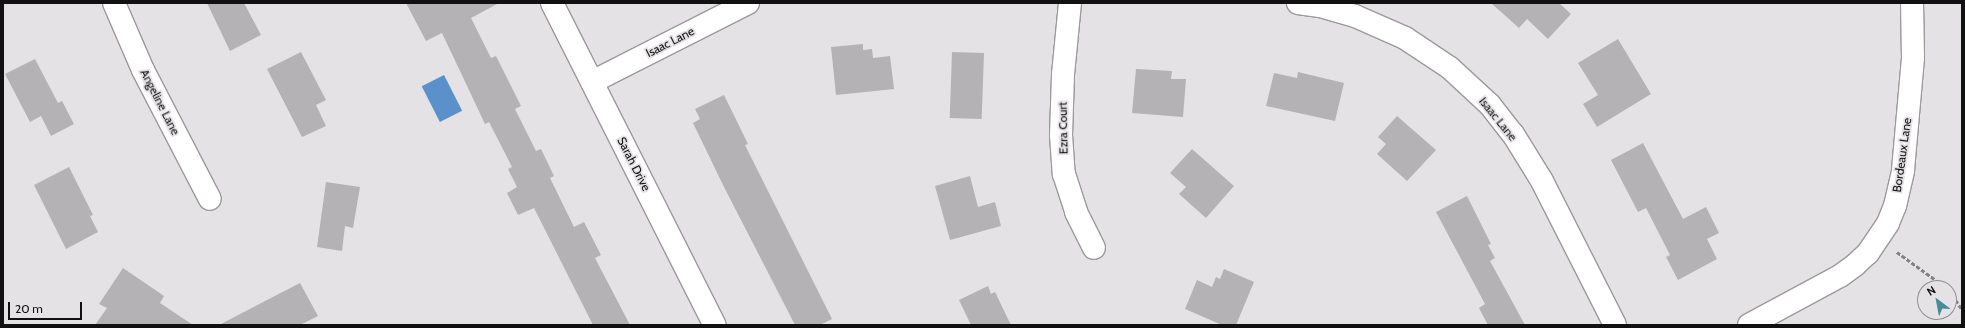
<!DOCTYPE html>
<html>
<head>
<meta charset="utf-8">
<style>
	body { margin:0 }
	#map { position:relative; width:1965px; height:328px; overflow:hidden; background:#e5e2e5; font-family:Cabin,sans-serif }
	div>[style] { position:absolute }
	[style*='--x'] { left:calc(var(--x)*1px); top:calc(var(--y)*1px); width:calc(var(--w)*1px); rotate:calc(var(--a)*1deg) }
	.water>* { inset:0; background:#5a91cb; transform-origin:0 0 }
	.building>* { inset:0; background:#b4b2b5; transform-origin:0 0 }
	.path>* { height:2.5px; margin-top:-1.25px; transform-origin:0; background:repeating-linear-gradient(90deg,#838183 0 4px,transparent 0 6px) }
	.roads { filter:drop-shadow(1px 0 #9c999b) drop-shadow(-1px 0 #9c999b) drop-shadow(0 1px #9c999b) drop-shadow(0 -1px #9c999b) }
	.minor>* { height:22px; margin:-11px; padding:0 11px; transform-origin:11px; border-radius:11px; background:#fff }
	span { translate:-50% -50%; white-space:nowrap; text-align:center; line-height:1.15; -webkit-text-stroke:3.5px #e5e2e5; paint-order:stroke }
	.street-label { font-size:12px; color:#121112 }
	.frame { position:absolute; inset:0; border:4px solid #121112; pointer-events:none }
	.north { position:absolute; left:1917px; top:280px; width:40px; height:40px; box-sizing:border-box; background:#e5e2e5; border:1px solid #918e91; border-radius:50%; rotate:328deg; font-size:11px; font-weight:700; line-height:16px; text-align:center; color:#121112 }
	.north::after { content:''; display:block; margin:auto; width:14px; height:18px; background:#478b99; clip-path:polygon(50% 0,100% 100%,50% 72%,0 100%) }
	.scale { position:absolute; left:8px; top:302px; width:74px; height:18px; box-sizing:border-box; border:2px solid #121112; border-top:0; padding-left:5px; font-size:12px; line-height:14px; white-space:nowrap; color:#121112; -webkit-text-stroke:3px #e5e2e5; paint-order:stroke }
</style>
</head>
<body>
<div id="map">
	<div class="water">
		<i style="left:444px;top:75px;width:40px;height:25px;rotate:63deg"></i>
	</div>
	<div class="building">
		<i style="clip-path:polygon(207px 3px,244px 3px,261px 35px,230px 51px)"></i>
		<i style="clip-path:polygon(406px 3px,499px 3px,471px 18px,491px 58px,496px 56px,521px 106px,515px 109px,536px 151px,541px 149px,554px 176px,550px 178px,574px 227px,584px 222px,601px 255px,595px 258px,630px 325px,593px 325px,534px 208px,518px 215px,507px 193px,517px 187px,508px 169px,512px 167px,489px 122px,485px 124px,442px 33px,426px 41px)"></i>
		<i style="clip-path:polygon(1491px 3px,1559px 3px,1571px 14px,1548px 39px,1527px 19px,1519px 28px)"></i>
		<i style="clip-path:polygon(1618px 39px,1651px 94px,1597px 127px,1583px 104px,1598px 95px,1578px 63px)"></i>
		<i style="clip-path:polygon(863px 44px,863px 50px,872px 49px,873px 58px,890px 56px,894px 89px,836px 95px,831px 47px)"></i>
		<i style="clip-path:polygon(301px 52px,326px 100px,316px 105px,326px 126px,302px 137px,267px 69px)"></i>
		<i style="left:952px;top:52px;width:32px;height:66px;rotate:2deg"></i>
		<i style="clip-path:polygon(35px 59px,58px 103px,62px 101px,74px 124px,51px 136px,41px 116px,30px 122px,5px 74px)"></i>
		<i style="clip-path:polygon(1136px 69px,1172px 71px,1171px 79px,1186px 79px,1183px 117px,1132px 113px)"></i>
		<i style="clip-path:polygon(1298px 72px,1344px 83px,1335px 121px,1266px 106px,1274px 73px,1297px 78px)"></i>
		<i style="clip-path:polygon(724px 95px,748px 144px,745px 145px,832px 319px,820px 325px,795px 325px,723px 185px,693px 123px,700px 119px,695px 109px)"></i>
		<i style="clip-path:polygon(1397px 116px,1436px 150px,1407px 181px,1377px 154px,1386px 144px,1378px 137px)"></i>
		<i style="clip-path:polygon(1643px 143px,1683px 219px,1706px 207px,1719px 233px,1707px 239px,1717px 259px,1678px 280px,1666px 257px,1670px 255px,1646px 208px,1638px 212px,1611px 160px)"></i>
		<i style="clip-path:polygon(1192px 149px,1234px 186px,1206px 218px,1179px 194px,1186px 187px,1170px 173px)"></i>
		<i style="clip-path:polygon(69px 167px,93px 215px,90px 216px,98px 232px,66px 249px,34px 185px)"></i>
		<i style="clip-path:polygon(970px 176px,978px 207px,995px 202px,1001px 226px,950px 240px,935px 186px)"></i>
		<i style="clip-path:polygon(326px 182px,360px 187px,353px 228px,345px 226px,342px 251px,317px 247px)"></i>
		<i style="clip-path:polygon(1467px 196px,1491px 244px,1488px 245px,1495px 258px,1490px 261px,1525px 325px,1488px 325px,1479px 308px,1485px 304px,1436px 212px)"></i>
		<i style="clip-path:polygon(123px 268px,164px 296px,160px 303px,193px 325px,95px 325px,107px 308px,99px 304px)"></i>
		<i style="clip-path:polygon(1224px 269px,1254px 282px,1236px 325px,1222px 325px,1185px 309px,1197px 280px,1212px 287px,1216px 277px,1220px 279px)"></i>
		<i style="clip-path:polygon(300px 283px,318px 316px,300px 325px,219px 325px)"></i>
		<i style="clip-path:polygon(988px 286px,991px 294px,995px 292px,1011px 325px,971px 325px,959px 300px)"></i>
	</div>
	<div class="path">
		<i style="--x:1897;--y:252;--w:62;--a:35.8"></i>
		<i style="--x:1949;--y:290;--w:23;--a:56"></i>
	</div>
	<div class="roads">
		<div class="minor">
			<i style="--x:114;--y:3;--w:73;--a:66.6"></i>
			<i style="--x:143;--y:70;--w:145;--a:62.6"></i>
			<i style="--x:552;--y:3;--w:361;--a:63.2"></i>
			<i style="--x:1070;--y:3;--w:72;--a:95.6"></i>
			<i style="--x:1063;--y:75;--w:60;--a:91.9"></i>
			<i style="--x:1061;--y:135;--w:39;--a:86"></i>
			<i style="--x:1064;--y:174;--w:40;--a:72"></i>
			<i style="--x:1076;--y:212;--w:40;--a:63.4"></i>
			<i style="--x:1298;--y:3;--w:22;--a:8"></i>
			<i style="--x:1320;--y:6;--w:36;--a:16"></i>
			<i style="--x:1355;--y:16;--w:55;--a:23.7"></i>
			<i style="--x:1405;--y:38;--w:54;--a:33.7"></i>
			<i style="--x:1450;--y:68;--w:54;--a:42.8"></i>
			<i style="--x:1490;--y:105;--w:37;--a:52"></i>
			<i style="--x:1513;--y:134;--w:55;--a:58.3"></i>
			<i style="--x:1542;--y:181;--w:161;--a:63.1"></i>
			<i style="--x:592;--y:82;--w:175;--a:-26.9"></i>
			<i style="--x:1749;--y:325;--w:103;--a:-28.3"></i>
			<i style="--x:1840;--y:276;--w:19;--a:-36"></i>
			<i style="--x:1855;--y:265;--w:18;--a:-43"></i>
			<i style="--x:1868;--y:253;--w:36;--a:-56"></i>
			<i style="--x:1888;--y:223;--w:18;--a:-68"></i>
			<i style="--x:1895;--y:206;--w:37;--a:-77"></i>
			<i style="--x:1903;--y:170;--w:112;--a:-84.9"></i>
			<i style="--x:1913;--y:58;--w:55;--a:-91"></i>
		</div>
	</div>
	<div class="street-label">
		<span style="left:670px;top:42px;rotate:-27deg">Isaac Lane</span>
		<span style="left:160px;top:102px;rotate:63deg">Angeline Lane</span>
		<span style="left:1498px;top:119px;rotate:51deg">Isaac Lane</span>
		<span style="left:1063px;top:128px;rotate:-91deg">Ezra Court</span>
		<span style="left:1902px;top:155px;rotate:-82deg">Bordeaux Lane</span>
		<span style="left:634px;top:164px;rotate:63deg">Sarah Drive</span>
	</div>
	<div class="frame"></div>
	<div class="north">N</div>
	<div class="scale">20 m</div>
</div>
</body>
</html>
